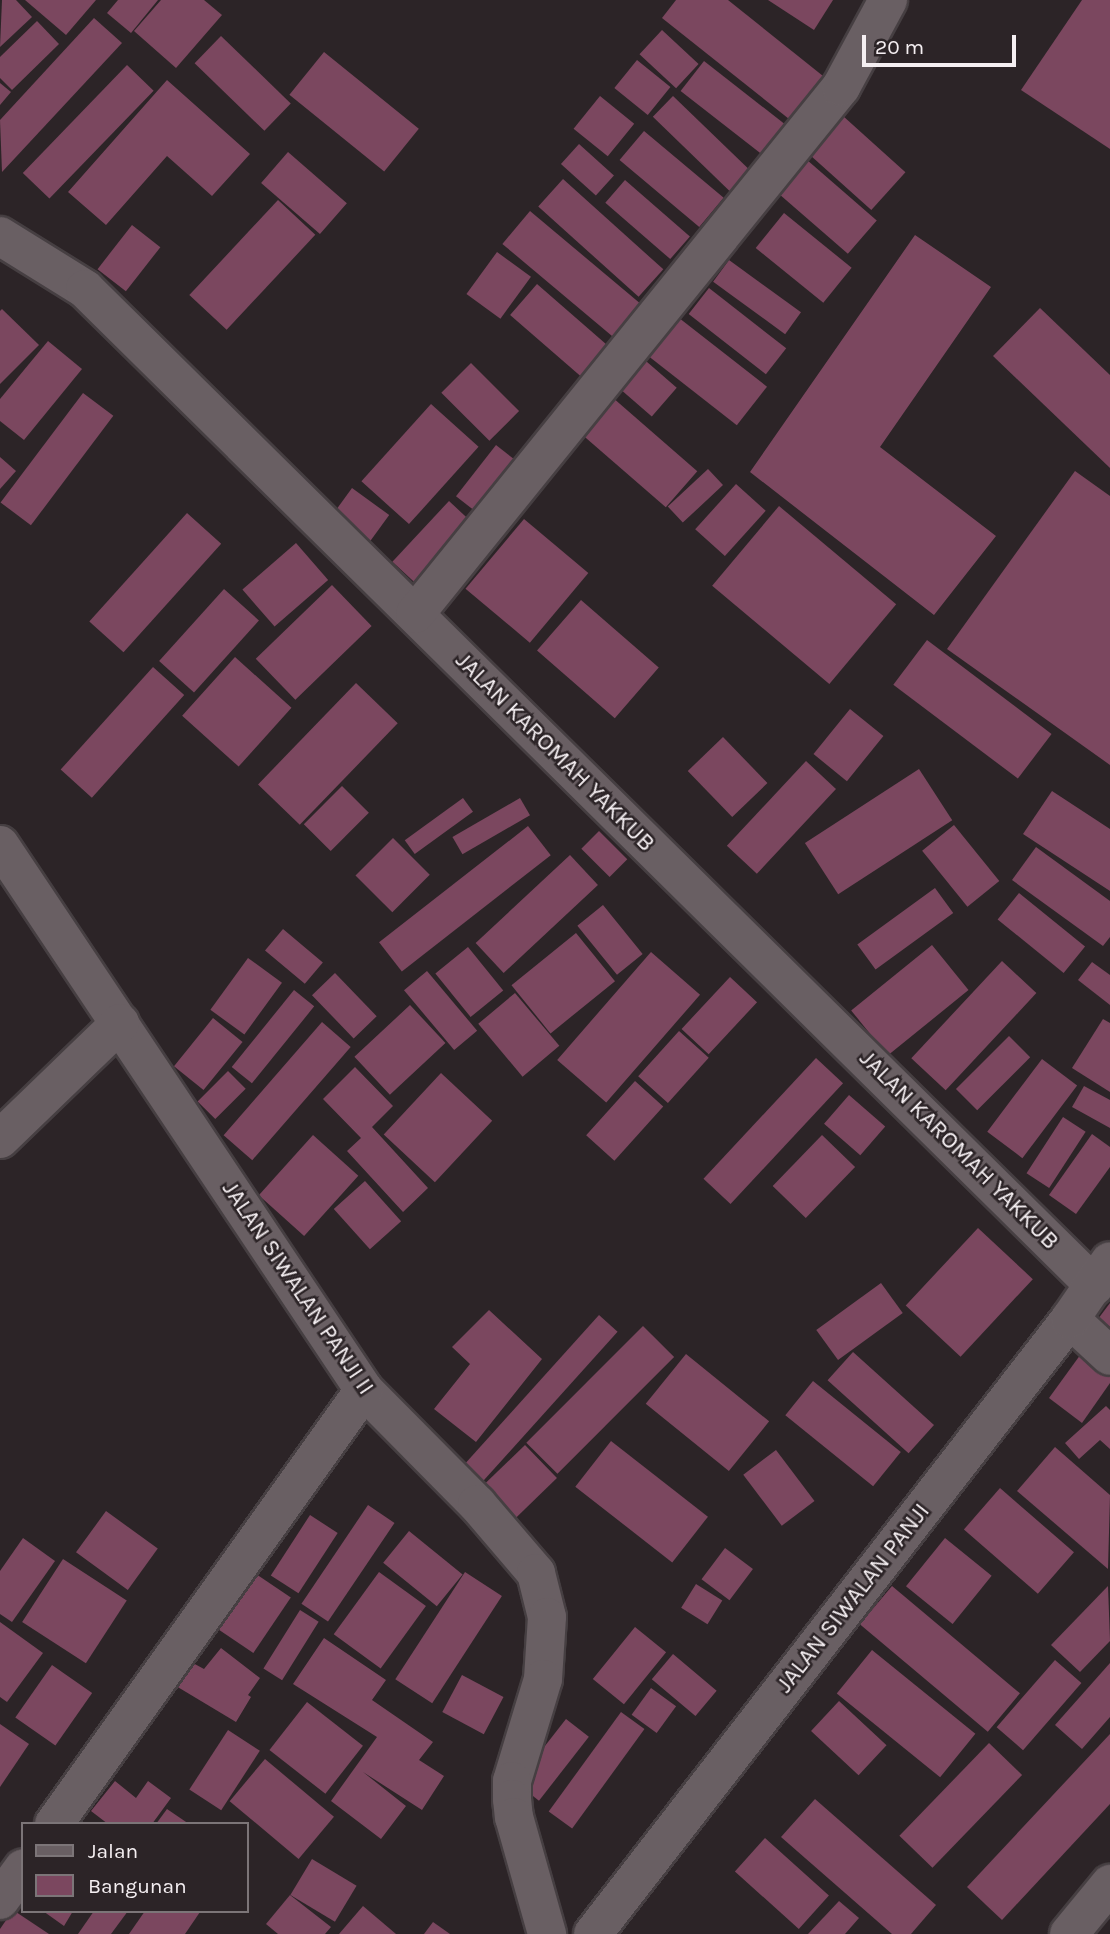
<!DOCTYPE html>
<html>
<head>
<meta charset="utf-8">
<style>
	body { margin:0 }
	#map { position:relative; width:1110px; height:1934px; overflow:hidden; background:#2c2427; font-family:Karla,sans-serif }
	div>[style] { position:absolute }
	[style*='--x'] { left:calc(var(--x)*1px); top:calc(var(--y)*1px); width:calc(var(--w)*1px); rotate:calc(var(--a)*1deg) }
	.building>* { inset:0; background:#7b475f; transform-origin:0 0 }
	.roads { filter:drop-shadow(2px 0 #463f42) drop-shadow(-2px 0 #463f42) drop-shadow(0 2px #463f42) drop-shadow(0 -2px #463f42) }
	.minor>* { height:38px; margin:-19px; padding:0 19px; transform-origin:19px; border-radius:19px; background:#695f63 }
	span { translate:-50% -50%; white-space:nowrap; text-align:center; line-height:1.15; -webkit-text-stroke:5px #2c2427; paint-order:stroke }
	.street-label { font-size:24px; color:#f5eff2 }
	.legend { position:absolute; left:21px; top:1822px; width:228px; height:91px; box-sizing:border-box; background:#2c2427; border:2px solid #7c7578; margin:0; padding:9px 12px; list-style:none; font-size:21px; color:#f5eff2 }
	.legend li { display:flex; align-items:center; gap:14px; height:35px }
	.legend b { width:35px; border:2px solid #7c7578 }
	.scale { position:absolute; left:862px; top:35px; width:154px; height:32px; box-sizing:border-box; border:4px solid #f5eff2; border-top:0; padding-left:9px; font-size:21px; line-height:24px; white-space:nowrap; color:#f5eff2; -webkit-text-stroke:5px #2c2427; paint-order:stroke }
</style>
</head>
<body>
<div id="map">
	<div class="building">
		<i style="clip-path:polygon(2px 0,16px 0,32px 17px,0 47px)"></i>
		<i style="clip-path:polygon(25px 0,96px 0,66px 35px)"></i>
		<i style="clip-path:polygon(118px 0,158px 0,131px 33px,107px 13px)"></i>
		<i style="clip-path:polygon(161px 0,204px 0,222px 15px,176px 68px,134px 31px)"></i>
		<i style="clip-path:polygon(676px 0,728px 0,823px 76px,789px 119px,662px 18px)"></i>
		<i style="clip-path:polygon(768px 0,833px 0,814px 30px)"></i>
		<i style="clip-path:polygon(1082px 0,1110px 0,1110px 149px,1021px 90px)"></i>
		<i style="clip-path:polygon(94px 18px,122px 43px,2px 172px,0 120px)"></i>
		<i style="clip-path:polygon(37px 21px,59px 44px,12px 90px,0 78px,0 57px)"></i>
		<i style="left:662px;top:30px;width:50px;height:33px;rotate:43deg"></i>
		<i style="left:221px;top:36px;width:97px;height:38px;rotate:44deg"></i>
		<i style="left:324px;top:52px;width:122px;height:55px;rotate:39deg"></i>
		<i style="left:637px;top:60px;width:43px;height:36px;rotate:39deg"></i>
		<i style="left:704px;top:61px;width:106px;height:38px;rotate:38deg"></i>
		<i style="left:127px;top:65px;width:37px;height:150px;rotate:44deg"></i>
		<i style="clip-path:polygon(167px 80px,250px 154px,212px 196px,167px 156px,106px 225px,68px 192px)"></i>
		<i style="clip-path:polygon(0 83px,11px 92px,0 105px)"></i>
		<i style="left:600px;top:96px;width:44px;height:42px;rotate:39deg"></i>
		<i style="left:673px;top:96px;width:112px;height:29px;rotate:44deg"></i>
		<i style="left:843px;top:116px;width:84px;height:51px;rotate:42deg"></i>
		<i style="left:644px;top:131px;width:104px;height:38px;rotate:40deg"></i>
		<i style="left:579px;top:144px;width:47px;height:27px;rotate:42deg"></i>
		<i style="left:288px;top:152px;width:78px;height:41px;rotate:41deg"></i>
		<i style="left:799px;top:153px;width:103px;height:44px;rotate:41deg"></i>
		<i style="left:563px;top:179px;width:135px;height:37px;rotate:42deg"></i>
		<i style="left:625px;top:180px;width:86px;height:30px;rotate:41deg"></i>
		<i style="left:278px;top:200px;width:51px;height:130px;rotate:43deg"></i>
		<i style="left:530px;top:211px;width:156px;height:43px;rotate:40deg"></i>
		<i style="left:784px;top:213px;width:87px;height:45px;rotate:39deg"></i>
		<i style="left:132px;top:225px;width:36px;height:56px;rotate:38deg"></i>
		<i style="clip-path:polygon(915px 235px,991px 287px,880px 447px,996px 536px,934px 615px,750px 472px)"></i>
		<i style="left:497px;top:252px;width:42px;height:52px;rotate:36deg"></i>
		<i style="left:729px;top:260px;width:89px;height:27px;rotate:36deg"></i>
		<i style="left:537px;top:284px;width:105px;height:41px;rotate:41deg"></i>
		<i style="left:709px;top:288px;width:98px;height:33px;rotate:38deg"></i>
		<i style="clip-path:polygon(1040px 308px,1110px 375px,1110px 468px,993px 356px)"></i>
		<i style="clip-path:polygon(2px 309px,39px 345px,0 384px,0 311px)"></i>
		<i style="left:674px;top:314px;width:118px;height:49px;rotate:38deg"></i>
		<i style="clip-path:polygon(48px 341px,82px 369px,24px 440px,0 421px,0 399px)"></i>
		<i style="left:639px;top:355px;width:50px;height:38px;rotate:41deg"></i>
		<i style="left:471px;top:363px;width:68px;height:42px;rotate:45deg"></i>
		<i style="left:83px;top:393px;width:38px;height:137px;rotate:37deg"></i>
		<i style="left:612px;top:397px;width:113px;height:48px;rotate:41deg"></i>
		<i style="left:431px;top:404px;width:64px;height:104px;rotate:42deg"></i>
		<i style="left:496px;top:445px;width:37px;height:65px;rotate:38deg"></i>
		<i style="clip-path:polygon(0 457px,16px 471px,0 489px)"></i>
		<i style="left:708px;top:469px;width:22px;height:55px;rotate:47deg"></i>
		<i style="clip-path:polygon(1075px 471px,1110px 496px,1110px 765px,947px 649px)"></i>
		<i style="left:736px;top:484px;width:40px;height:61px;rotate:42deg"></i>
		<i style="left:352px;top:488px;width:46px;height:35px;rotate:36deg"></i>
		<i style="left:449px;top:501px;width:38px;height:83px;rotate:43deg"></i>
		<i style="left:779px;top:506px;width:153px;height:104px;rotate:40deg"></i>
		<i style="left:187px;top:513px;width:46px;height:146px;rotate:42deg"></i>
		<i style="left:524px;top:519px;width:84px;height:91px;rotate:40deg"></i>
		<i style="left:296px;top:543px;width:49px;height:71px;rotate:49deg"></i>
		<i style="left:332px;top:585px;width:57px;height:106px;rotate:46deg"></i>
		<i style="left:224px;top:589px;width:47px;height:97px;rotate:42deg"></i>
		<i style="left:581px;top:600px;width:103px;height:67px;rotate:41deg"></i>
		<i style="left:927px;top:640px;width:156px;height:56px;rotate:37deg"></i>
		<i style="left:235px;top:657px;width:76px;height:79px;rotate:42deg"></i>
		<i style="left:153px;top:667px;width:42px;height:138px;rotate:42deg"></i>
		<i style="left:356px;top:683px;width:58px;height:141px;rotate:44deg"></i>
		<i style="left:850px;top:709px;width:43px;height:58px;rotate:39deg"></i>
		<i style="left:723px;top:737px;width:64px;height:49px;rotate:46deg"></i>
		<i style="left:806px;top:761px;width:41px;height:116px;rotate:43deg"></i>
		<i style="left:919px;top:769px;width:61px;height:136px;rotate:57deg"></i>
		<i style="left:342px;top:786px;width:38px;height:54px;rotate:45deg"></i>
		<i style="clip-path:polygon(1052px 791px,1110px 829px,1110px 891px,1023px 834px)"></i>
		<i style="left:463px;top:798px;width:17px;height:72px;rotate:54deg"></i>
		<i style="left:520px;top:798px;width:20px;height:78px;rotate:60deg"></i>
		<i style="left:954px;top:825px;width:72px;height:41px;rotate:51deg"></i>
		<i style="left:528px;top:826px;width:37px;height:189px;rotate:52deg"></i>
		<i style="left:599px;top:831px;width:40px;height:25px;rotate:45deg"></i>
		<i style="left:393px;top:838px;width:52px;height:53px;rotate:45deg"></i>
		<i style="clip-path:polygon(1036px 847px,1110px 901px,1110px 937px,1103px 946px,1012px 880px)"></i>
		<i style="left:570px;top:855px;width:41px;height:129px;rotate:47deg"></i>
		<i style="left:935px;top:888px;width:31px;height:96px;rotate:54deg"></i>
		<i style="left:1019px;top:893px;width:85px;height:34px;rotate:39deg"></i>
		<i style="left:603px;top:905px;width:63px;height:33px;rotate:51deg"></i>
		<i style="left:283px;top:929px;width:52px;height:28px;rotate:40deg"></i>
		<i style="left:576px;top:933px;width:62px;height:83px;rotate:51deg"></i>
		<i style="left:932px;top:945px;width:58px;height:104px;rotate:51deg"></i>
		<i style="left:468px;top:947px;width:56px;height:42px;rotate:51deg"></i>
		<i style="left:651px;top:952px;width:65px;height:143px;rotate:41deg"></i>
		<i style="left:248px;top:958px;width:42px;height:64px;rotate:36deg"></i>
		<i style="left:1002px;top:961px;width:47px;height:133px;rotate:43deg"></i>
		<i style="clip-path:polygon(1092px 962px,1110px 975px,1110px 1005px,1078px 980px)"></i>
		<i style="left:427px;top:971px;width:78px;height:30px;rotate:50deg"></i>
		<i style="left:335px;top:973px;width:60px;height:32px;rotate:46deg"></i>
		<i style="left:730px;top:977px;width:37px;height:71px;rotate:43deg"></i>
		<i style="left:294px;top:990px;width:26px;height:99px;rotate:39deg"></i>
		<i style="left:515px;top:993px;width:69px;height:48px;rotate:50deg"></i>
		<i style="left:410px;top:1005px;width:52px;height:76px;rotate:47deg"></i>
		<i style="left:213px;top:1018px;width:38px;height:62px;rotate:39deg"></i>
		<i style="clip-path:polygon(1103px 1019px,1110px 1023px,1110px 1092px,1072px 1068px)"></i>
		<i style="left:322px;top:1022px;width:38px;height:150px;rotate:41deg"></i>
		<i style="left:679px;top:1031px;width:40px;height:61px;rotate:42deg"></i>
		<i style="left:1009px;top:1036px;width:30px;height:75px;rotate:45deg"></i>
		<i style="left:816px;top:1058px;width:37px;height:165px;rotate:43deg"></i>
		<i style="left:1042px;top:1059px;width:44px;height:91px;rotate:37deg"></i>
		<i style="clip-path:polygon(355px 1067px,393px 1106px,372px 1127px,428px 1188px,403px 1212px,347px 1151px,361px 1138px,323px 1099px)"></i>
		<i style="left:228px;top:1071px;width:25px;height:43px;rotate:45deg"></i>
		<i style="left:441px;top:1073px;width:70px;height:84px;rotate:43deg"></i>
		<i style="left:635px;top:1081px;width:38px;height:73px;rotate:42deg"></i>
		<i style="clip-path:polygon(1084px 1086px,1110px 1100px,1110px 1128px,1072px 1107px)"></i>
		<i style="left:849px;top:1095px;width:48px;height:38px;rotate:41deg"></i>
		<i style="left:1063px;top:1117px;width:27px;height:67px;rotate:33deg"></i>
		<i style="clip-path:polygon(1092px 1134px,1110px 1147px,1110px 1167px,1076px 1214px,1049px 1195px)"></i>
		<i style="left:313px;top:1135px;width:61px;height:81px;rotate:42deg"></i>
		<i style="left:822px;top:1135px;width:46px;height:71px;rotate:44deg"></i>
		<i style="left:365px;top:1181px;width:54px;height:42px;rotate:48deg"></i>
		<i style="left:978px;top:1228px;width:75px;height:106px;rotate:43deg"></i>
		<i style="left:881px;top:1283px;width:37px;height:80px;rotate:54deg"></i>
		<i style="clip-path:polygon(1110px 1303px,1110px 1327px,1098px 1319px)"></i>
		<i style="clip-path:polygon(489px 1310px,542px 1359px,476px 1442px,434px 1409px,470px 1364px,452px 1347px)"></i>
		<i style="left:599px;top:1315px;width:25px;height:208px;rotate:42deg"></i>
		<i style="left:643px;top:1326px;width:44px;height:165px;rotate:45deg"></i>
		<i style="clip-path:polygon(1086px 1347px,1110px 1364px,1110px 1383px,1082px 1423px,1049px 1398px)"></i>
		<i style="left:853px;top:1352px;width:109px;height:38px;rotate:42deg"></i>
		<i style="left:686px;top:1354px;width:107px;height:64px;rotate:39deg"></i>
		<i style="left:813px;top:1381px;width:113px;height:44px;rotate:39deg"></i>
		<i style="clip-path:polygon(1106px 1406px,1110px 1410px,1110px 1449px,1100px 1440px,1079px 1459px,1065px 1443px)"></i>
		<i style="left:611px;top:1441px;width:123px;height:58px;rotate:38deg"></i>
		<i style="left:525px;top:1445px;width:46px;height:58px;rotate:46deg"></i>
		<i style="clip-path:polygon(1055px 1447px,1110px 1495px,1108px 1569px,1017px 1491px)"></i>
		<i style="left:776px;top:1450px;width:64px;height:41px;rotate:53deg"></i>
		<i style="left:1000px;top:1488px;width:98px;height:55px;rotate:41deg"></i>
		<i style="left:368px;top:1505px;width:32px;height:119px;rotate:34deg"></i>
		<i style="left:106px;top:1511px;width:64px;height:51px;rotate:36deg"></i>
		<i style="left:310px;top:1515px;width:33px;height:72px;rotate:33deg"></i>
		<i style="left:409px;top:1531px;width:69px;height:41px;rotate:39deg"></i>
		<i style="clip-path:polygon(23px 1538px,55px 1561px,12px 1622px,0 1614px,0 1571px)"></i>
		<i style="left:945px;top:1538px;width:60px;height:62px;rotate:39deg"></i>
		<i style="left:725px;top:1548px;width:35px;height:39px;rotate:37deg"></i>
		<i style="left:63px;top:1559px;width:76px;height:75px;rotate:33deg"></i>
		<i style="left:379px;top:1572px;width:58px;height:77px;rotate:36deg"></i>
		<i style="left:465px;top:1572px;width:44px;height:128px;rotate:33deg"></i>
		<i style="left:256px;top:1574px;width:42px;height:67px;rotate:34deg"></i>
		<i style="left:696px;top:1584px;width:31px;height:28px;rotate:32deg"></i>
		<i style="left:892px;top:1586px;width:167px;height:50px;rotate:40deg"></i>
		<i style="clip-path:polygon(1108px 1586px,1110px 1641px,1080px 1672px,1051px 1645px)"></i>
		<i style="left:300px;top:1610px;width:22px;height:69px;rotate:32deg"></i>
		<i style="clip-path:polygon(0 1622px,43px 1653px,7px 1702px,0 1697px)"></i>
		<i style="left:635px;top:1627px;width:40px;height:67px;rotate:39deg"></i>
		<i style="clip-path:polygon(324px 1638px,386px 1680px,372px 1700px,433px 1742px,419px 1760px,444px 1776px,422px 1810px,363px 1772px,406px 1806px,381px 1839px,331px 1801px,377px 1737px,293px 1684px)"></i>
		<i style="clip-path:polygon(221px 1648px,260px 1678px,248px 1695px,251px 1697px,236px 1722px,176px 1686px,191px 1662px,204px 1669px)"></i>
		<i style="left:872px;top:1650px;width:133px;height:56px;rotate:39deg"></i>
		<i style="left:673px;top:1654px;width:57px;height:33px;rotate:40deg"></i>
		<i style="left:1055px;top:1660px;width:35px;height:89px;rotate:41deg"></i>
		<i style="clip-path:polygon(1110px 1663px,1110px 1717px,1082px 1749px,1055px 1725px)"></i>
		<i style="left:52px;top:1665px;width:49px;height:64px;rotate:35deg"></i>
		<i style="left:462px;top:1675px;width:47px;height:42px;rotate:28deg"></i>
		<i style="left:651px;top:1688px;width:31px;height:33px;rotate:36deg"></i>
		<i style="left:839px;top:1701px;width:65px;height:41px;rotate:43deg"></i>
		<i style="left:307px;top:1702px;width:71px;height:61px;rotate:38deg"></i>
		<i style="left:621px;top:1712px;width:29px;height:123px;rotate:36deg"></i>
		<i style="left:566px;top:1719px;width:29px;height:81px;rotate:38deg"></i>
		<i style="clip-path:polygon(0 1724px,29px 1744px,0 1787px)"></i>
		<i style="left:228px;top:1730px;width:38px;height:71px;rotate:33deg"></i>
		<i style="clip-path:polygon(1110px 1734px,1110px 1804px,1002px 1920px,967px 1887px)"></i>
		<i style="left:989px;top:1743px;width:46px;height:129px;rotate:44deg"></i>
		<i style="left:265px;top:1759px;width:90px;height:55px;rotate:40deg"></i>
		<i style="clip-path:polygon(115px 1781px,136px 1798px,148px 1781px,171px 1798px,152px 1824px,108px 1824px,91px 1811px)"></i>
		<i style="clip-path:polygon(815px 1799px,936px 1905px,911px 1934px,892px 1934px,781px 1837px)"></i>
		<i style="clip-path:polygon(167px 1809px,189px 1824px,156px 1824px)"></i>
		<i style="left:765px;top:1838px;width:86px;height:45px;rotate:42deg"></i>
		<i style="left:312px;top:1859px;width:52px;height:42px;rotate:31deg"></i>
		<i style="clip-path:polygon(290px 1895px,331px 1927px,325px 1934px,278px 1934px,266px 1924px)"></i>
		<i style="clip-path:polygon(839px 1901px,859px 1918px,845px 1934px,808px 1934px)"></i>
		<i style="clip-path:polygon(363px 1906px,396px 1934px,339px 1934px)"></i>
		<i style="clip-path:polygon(13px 1910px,49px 1934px,0 1934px,0 1929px)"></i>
		<i style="clip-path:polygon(43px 1911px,73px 1911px,64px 1926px)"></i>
		<i style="clip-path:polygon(94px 1911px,128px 1911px,111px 1934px,78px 1934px)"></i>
		<i style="clip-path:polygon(145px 1911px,199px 1911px,200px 1912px,185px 1934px,129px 1934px)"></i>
		<i style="clip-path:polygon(433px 1922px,450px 1934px,424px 1934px)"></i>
	</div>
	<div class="roads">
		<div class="minor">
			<i style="--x:0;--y:236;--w:100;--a:31.9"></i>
			<i style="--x:85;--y:289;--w:1419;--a:44.63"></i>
			<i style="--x:415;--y:614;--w:678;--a:-51.05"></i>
			<i style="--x:841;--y:87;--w:99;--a:-61.6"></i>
			<i style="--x:0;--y:845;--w:655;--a:56.26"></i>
			<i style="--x:364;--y:1390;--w:161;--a:45.3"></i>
			<i style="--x:477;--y:1504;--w:91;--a:49.5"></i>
			<i style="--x:536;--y:1573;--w:45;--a:76"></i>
			<i style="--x:547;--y:1617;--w:62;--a:93.7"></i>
			<i style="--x:543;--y:1679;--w:107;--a:106.9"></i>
			<i style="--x:512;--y:1781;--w:18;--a:90"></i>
			<i style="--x:512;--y:1799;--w:18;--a:84"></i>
			<i style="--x:514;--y:1817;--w:122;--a:74.2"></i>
			<i style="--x:0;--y:1139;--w:167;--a:-44"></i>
			<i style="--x:1070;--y:1319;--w:54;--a:42.8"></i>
			<i style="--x:54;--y:1824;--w:533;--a:-54.46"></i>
			<i style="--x:0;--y:1900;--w:39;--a:-54"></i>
			<i style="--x:593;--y:1934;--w:778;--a:-52.2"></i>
			<i style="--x:1070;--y:1319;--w:70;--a:-55.4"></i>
			<i style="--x:1069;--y:1934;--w:65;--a:-50.6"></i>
		</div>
	</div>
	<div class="street-label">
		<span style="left:555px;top:752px;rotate:45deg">JALAN KAROMAH YAKKUB</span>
		<span style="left:959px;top:1150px;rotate:45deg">JALAN KAROMAH YAKKUB</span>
		<span style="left:298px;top:1288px;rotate:56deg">JALAN SIWALAN PANJI II</span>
		<span style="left:853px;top:1598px;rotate:-52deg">JALAN SIWALAN PANJI</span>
	</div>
	<ul class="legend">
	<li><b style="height:9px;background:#695f63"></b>Jalan</li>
	<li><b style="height:19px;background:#7b475f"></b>Bangunan</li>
	</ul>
	<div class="scale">20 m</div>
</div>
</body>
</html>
